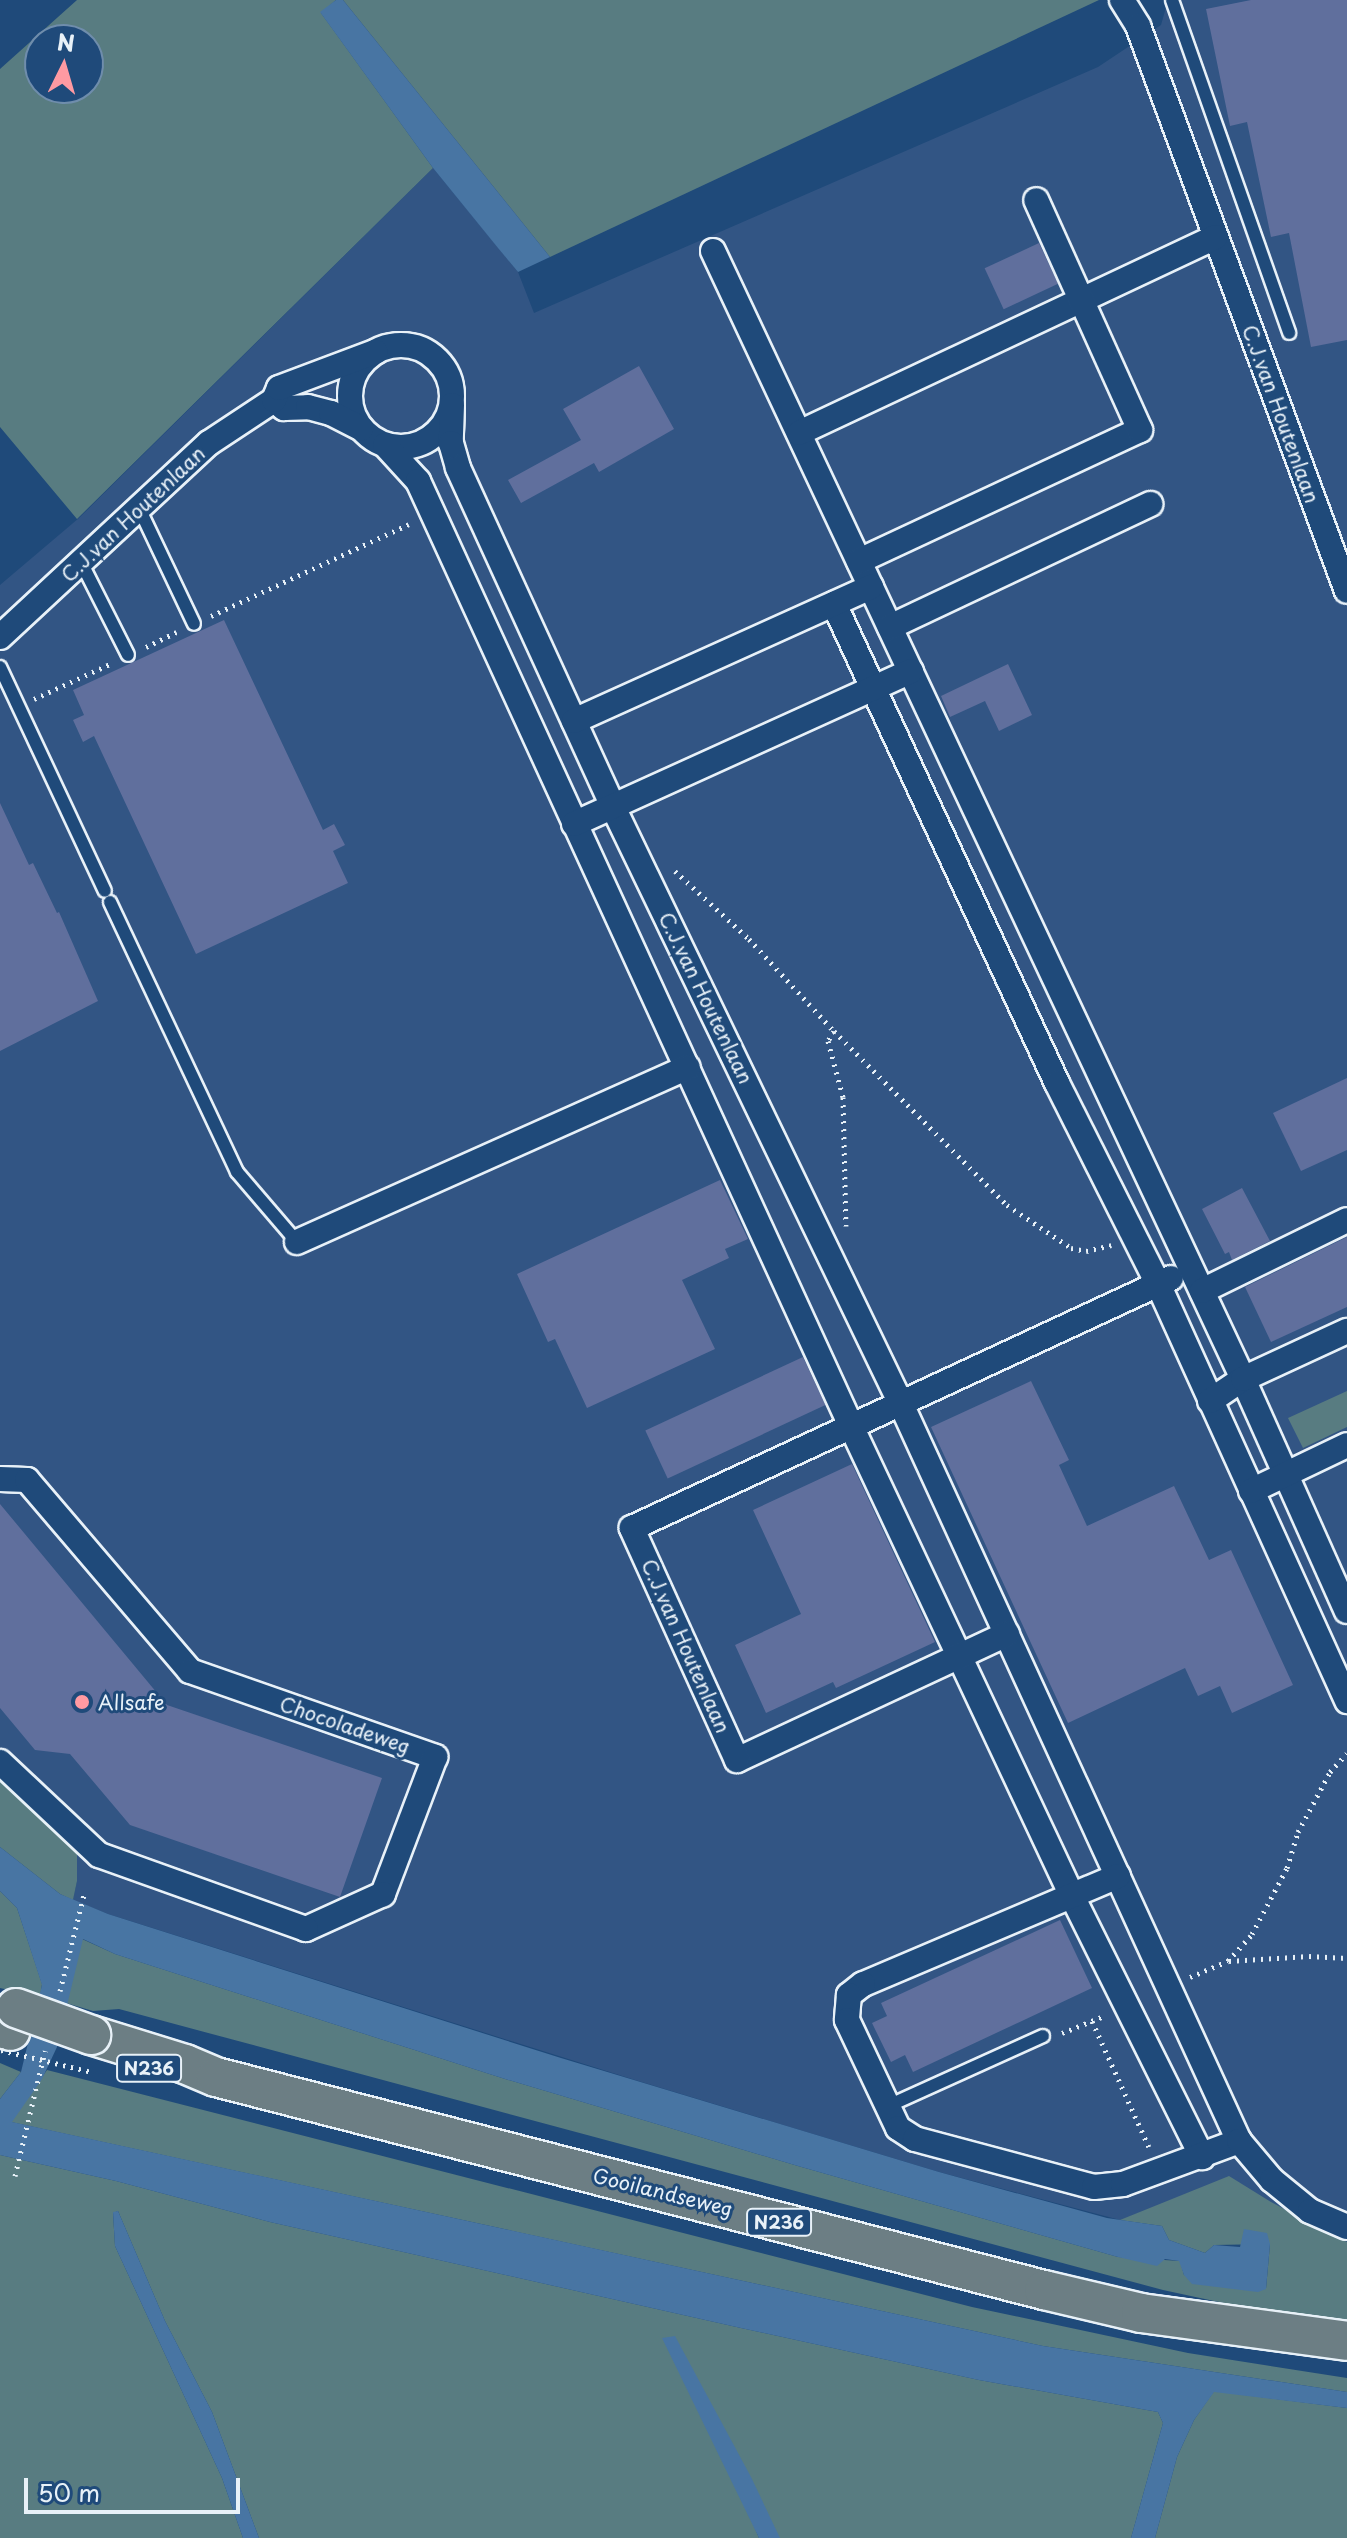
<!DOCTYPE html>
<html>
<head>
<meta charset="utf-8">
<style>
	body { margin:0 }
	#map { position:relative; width:1347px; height:2538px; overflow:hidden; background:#1f4a7a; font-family:"Playpen Sans",sans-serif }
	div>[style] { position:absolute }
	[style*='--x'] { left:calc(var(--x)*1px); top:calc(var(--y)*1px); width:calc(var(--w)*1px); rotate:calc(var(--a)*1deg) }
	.built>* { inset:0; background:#325584 }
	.green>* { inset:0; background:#587c81 }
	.water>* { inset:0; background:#4875a3 }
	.building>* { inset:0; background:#606f9d; transform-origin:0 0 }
	.path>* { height:5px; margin-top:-2.5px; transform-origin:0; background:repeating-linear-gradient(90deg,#e8f1f8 0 2px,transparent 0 8px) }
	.roads { filter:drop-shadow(2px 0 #e8f1f8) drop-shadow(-2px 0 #e8f1f8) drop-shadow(0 2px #e8f1f8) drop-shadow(0 -2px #e8f1f8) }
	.lane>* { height:12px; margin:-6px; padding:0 6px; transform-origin:6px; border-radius:6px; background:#1f4a7a }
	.street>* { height:24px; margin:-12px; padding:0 12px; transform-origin:12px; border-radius:12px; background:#1f4a7a }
	.street>.ring { margin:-12px; padding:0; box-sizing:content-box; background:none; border:24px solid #1f4a7a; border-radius:50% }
	.primary>* { height:38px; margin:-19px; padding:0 19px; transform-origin:19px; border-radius:19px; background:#6c7e84 }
	.path-bridge>* { height:5px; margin-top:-2.5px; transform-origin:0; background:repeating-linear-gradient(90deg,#e8f1f8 0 2px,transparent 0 8px) }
	.bridges { filter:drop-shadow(2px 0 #e8f1f8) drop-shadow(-2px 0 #e8f1f8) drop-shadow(0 2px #e8f1f8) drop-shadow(0 -2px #e8f1f8) }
	.primary-bridge>* { height:38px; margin:-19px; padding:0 19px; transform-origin:19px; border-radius:19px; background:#6c7e84 }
	.dots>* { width:22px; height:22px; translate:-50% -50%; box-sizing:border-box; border:4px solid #1f4a7a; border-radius:50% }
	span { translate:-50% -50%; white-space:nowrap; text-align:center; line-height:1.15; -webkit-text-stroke:6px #1f4a7a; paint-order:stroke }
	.shield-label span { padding:2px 6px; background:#1f4a7a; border:2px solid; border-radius:6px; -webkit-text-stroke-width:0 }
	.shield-label { font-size:18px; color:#e8f1f8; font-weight:700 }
	.street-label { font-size:20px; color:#e8f1f8 }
	.poi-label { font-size:20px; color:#e8f1f8 }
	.left { translate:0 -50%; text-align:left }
	.north { position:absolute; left:24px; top:24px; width:80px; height:80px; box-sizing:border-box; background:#1f4a7a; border:2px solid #6f8dac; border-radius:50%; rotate:5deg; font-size:22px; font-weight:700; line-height:32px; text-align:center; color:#e8f1f8 }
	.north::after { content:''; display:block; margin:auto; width:28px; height:36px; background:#ff9aa2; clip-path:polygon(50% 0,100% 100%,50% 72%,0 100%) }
	.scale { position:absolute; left:24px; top:2478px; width:216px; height:36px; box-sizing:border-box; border:4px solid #e8f1f8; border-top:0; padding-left:10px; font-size:24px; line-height:28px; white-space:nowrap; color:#e8f1f8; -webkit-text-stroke:6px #1f4a7a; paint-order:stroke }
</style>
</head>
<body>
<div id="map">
	<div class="built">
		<i style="clip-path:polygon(1168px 0,1347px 0,1347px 2242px,1120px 2220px,939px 2172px,635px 2080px,108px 1914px,73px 1900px,77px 1881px,0 1764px,0 585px,79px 518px,433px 168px,518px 272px,534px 313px,1098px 67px,1161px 25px)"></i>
	</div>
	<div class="green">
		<i style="clip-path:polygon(evenodd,77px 0,336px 0,321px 13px,433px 168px,77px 519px,0 427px,0 69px,77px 0,40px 40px,88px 40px,88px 88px,40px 88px,40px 40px)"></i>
		<i style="clip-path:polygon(343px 0,1099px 0,550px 257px)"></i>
		<i style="clip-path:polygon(1347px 1391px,1347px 1427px,1303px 1448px,1288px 1418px)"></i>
		<i style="clip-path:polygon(0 1764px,77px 1844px,77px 1881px,73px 1900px,60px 1894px,0 1847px)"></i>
		<i style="clip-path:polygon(0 1891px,17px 1908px,42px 1984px,40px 1997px,0 1988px)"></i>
		<i style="clip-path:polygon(82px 1939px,115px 1954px,502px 2078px,798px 2166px,1118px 2257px,1180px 2261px,1184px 2275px,1266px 2289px,1270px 2244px,1214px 2245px,1205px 2253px,1169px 2240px,1162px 2226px,1120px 2220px,1229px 2176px,1271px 2202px,1347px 2242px,1347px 2324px,1279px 2315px,1163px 2290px,119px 2009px,93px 2011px,66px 2003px)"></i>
		<i style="clip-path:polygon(0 2063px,21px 2072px,0 2099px)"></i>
		<i style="clip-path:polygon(47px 2070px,972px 2307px,1188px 2353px,1347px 2378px,1347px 2392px,1043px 2346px,11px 2122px)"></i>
		<i style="clip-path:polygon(0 2155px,116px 2181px,270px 2222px,741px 2328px,979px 2380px,1158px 2412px,1163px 2423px,1131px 2538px,778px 2538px,674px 2337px,759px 2538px,259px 2538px,212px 2412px,165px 2321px,118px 2211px,113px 2213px,115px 2246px,222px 2478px,243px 2538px,0 2538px)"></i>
		<i style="clip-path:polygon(1214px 2391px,1347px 2408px,1347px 2538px,1155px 2538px,1177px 2457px,1194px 2420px)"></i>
	</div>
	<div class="water">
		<i style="clip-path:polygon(336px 0,343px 0,550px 257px,518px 272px,498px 248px,433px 168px,320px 12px)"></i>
		<i style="clip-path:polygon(0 1847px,60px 1894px,108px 1914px,561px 2058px,939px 2172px,1107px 2218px,1162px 2226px,1169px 2240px,1205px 2253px,1214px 2245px,1240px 2247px,1244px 2229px,1267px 2233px,1270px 2244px,1266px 2289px,1258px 2292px,1192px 2284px,1184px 2275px,1179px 2261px,1165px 2259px,1157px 2266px,1118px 2257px,798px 2166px,502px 2078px,115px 1954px,83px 1939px,57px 2047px,42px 2079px,12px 2122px,1043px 2346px,1347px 2392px,1347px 2408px,1214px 2392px,1194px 2420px,1177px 2457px,1155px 2538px,1131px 2538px,1163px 2423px,1158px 2412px,979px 2380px,741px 2328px,270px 2222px,116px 2181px,0 2155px,0 2099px,21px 2072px,42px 1985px,17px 1908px,0 1891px)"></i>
		<i style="clip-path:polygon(118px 2211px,165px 2321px,212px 2412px,259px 2538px,243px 2538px,222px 2478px,115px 2246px,113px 2212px)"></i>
		<i style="clip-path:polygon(675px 2336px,751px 2477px,780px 2538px,759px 2538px,662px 2338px)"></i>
	</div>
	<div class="building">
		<i style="clip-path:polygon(1251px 0,1347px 0,1347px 340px,1311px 347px,1289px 233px,1271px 237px,1247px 122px,1230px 126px,1206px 9px)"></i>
		<i style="left:1039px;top:243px;width:45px;height:60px;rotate:65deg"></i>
		<i style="clip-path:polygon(639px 366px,674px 429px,599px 472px,594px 463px,521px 503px,508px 480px,581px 440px,563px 409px)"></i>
		<i style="clip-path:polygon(224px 620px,323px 830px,334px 824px,345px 845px,333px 851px,348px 883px,196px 954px,94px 736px,83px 742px,73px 720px,84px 715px,73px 690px)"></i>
		<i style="clip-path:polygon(1008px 664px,1032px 715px,999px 731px,985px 701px,950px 717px,941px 696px)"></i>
		<i style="clip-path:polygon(0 803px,29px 865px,33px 863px,57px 913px,59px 912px,98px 1001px,0 1051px)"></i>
		<i style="clip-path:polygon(1347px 1078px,1347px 1150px,1301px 1171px,1273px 1113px)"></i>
		<i style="clip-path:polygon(720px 1180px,748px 1239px,725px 1249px,729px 1258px,682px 1280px,715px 1349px,587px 1408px,555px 1339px,548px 1342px,517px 1274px)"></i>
		<i style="clip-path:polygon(1242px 1188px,1270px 1241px,1232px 1260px,1229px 1252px,1225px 1254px,1202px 1209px)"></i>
		<i style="clip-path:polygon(1347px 1237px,1347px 1307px,1271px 1342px,1245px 1287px)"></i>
		<i style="left:803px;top:1357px;width:53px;height:174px;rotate:65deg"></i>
		<i style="clip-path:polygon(1031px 1381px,1069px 1460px,1059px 1465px,1087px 1526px,1174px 1486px,1209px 1560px,1231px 1550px,1293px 1685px,1232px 1713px,1220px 1686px,1198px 1696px,1185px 1668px,1068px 1723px,931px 1427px)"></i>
		<i style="clip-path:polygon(852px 1464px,935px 1642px,836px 1688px,833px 1682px,766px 1713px,735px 1645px,801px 1614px,753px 1510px)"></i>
		<i style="clip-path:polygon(0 1504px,167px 1705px,382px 1778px,340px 1897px,130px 1825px,70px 1754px,35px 1750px,0 1708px)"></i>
		<i style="clip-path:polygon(1060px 1920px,1092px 1988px,913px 2072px,905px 2055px,891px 2062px,872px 2023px,887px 2016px,881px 2003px)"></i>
	</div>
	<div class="path">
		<i style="--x:211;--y:616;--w:218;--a:-24.9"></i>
		<i style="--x:146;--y:647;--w:34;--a:-26"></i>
		<i style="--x:34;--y:699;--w:86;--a:-24.8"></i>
		<i style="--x:675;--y:871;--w:100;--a:42.6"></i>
		<i style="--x:749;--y:939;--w:125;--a:47.3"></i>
		<i style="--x:834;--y:1031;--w:245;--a:45.2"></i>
		<i style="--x:1007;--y:1205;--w:77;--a:33.9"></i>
		<i style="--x:1071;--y:1248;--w:15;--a:11"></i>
		<i style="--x:1086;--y:1251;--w:26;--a:-13"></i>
		<i style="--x:834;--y:1031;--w:12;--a:121"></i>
		<i style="--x:828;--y:1041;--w:58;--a:75"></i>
		<i style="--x:843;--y:1097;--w:129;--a:88.7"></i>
		<i style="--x:1229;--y:1961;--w:80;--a:-3.6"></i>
		<i style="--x:1309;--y:1956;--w:38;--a:3"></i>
		<i style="--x:1190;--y:1977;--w:41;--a:-22.8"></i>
		<i style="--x:1228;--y:1961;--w:36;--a:-48"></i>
		<i style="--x:1252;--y:1934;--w:75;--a:-62.1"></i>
		<i style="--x:1287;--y:1868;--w:38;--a:-73"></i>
		<i style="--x:1298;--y:1832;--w:68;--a:-61.9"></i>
		<i style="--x:1330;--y:1772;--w:25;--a:-48"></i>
		<i style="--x:60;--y:1991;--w:99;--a:-76"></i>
		<i style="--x:1092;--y:2021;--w:138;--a:65.7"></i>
		<i style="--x:1062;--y:2033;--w:45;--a:-22"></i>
		<i style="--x:15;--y:2176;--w:129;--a:-76.5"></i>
	</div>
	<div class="roads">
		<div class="lane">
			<i style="--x:1172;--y:0;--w:353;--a:70.6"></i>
			<i style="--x:139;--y:508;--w:128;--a:64.6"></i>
			<i style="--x:81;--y:562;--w:104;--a:63.2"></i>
			<i style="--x:0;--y:667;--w:247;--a:64.9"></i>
			<i style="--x:110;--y:902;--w:298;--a:64.8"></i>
			<i style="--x:237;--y:1172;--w:92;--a:49.4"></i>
			<i style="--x:888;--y:2106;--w:170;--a:-24.3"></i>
		</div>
		<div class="street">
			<i style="--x:1122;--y:0;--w:31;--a:58"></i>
			<i style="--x:1138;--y:26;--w:602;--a:69.7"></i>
			<i style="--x:713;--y:251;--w:1246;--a:64.83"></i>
			<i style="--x:1243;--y:1379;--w:254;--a:65.9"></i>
			<i class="ring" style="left:350px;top:345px;width:78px;height:78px"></i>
			<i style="--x:274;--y:400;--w:13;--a:39"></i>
			<i style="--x:284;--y:408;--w:24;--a:-2"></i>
			<i style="--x:308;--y:407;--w:24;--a:15"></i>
			<i style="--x:331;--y:413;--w:34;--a:27"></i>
			<i style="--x:452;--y:405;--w:38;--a:92"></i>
			<i style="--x:451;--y:443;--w:26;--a:74"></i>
			<i style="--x:458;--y:468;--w:373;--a:65.4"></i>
			<i style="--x:613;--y:807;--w:665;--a:64.24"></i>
			<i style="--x:902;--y:1406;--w:809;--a:65.37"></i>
			<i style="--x:799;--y:433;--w:460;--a:-25.2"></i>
			<i style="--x:385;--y:445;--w:49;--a:47.5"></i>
			<i style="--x:418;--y:481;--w:1042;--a:65.38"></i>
			<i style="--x:852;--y:1428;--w:517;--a:64.82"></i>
			<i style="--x:1072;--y:1896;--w:292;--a:63.5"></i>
			<i style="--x:859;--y:561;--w:310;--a:-25"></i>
			<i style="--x:1140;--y:430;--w:252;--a:-114.3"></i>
			<i style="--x:834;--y:604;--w:528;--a:65.04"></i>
			<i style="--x:1057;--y:1083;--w:227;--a:63.3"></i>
			<i style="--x:1159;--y:1286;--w:456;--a:65.6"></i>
			<i style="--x:890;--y:627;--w:288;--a:-25.3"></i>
			<i style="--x:0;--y:637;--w:285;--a:-42.9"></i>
			<i style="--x:209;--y:443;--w:78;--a:-33.5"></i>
			<i style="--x:274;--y:400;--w:13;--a:-67"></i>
			<i style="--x:279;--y:388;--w:103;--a:-20.6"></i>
			<i style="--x:574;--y:721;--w:326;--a:-24.3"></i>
			<i style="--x:574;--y:824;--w:370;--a:-24.4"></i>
			<i style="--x:297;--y:1242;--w:428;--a:-24.1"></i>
			<i style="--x:1202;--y:1291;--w:161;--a:-26.1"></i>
			<i style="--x:1210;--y:1401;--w:40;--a:-34"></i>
			<i style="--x:1243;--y:1379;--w:115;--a:-24.8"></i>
			<i style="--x:0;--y:1479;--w:27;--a:2"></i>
			<i style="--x:27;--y:1480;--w:251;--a:49.5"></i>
			<i style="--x:190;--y:1671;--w:260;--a:19.3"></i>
			<i style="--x:435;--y:1757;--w:147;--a:110.8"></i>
			<i style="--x:383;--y:1894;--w:85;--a:155.6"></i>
			<i style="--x:306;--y:1929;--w:220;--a:-160.3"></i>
			<i style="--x:99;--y:1855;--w:136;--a:-136.8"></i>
			<i style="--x:1251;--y:1491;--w:106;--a:-25.6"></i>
			<i style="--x:1007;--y:1634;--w:298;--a:155"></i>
			<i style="--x:737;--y:1760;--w:255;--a:-114.4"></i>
			<i style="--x:632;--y:1528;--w:594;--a:-24.88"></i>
			<i style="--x:1118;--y:1876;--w:277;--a:157"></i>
			<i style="--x:863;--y:1984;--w:18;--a:142"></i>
			<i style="--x:849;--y:1995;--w:25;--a:95"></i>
			<i style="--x:847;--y:2020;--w:119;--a:64.7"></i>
			<i style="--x:898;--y:2128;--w:20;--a:33"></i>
			<i style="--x:915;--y:2139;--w:185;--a:15"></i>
			<i style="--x:1094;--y:2187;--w:29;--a:-6"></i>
			<i style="--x:1123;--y:2184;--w:124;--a:-20.3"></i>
			<i style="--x:1239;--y:2141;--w:51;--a:49.8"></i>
			<i style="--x:1272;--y:2180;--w:49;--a:39.2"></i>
			<i style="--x:1310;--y:2211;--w:40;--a:23.4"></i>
		</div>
		<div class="primary">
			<i style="--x:0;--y:2028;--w:11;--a:15"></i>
			<i style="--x:91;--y:2035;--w:98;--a:17.1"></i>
			<i style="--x:185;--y:2064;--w:34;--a:23"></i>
			<i style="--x:216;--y:2077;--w:855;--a:14.43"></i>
			<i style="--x:1044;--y:2290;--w:100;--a:13.3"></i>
			<i style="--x:1141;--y:2313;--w:208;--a:7.7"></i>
		</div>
	</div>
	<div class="path-bridge">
		<i style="--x:1;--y:2050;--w:94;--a:13.6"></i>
	</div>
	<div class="bridges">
		<div class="primary-bridge">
			<i style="--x:16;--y:2008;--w:80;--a:19.8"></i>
		</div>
	</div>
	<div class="dots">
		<i style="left:82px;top:1702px;background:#ff9aa2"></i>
	</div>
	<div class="shield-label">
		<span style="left:149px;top:2068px">N236</span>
		<span style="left:779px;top:2222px">N236</span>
	</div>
	<div class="street-label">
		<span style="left:1281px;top:414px;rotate:70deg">C.J.van Houtenlaan</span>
		<span style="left:133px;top:514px;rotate:-43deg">C.J.van Houtenlaan</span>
		<span style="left:706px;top:998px;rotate:64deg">C.J.van Houtenlaan</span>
		<span style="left:686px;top:1646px;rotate:66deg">C.J.van Houtenlaan</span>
		<span style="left:345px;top:1725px;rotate:19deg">Chocoladeweg</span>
		<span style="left:663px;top:2192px;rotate:14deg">Gooilandseweg</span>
	</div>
	<div class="poi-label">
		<span class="left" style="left:98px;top:1702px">Allsafe</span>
	</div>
	<div class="north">N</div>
	<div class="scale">50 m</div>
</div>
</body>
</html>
